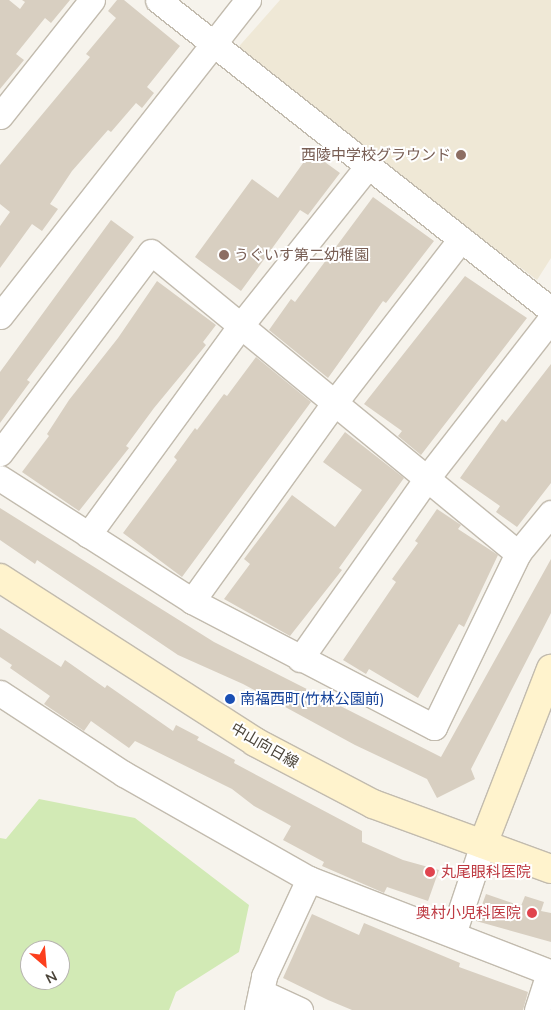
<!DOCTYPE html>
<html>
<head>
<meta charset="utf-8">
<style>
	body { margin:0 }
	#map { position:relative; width:551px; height:1010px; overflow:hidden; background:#f6f3ec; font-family:Mulish,"Noto Sans JP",sans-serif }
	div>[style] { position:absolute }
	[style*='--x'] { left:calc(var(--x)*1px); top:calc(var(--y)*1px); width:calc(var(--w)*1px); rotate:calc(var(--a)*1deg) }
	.education>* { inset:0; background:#efe8d6 }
	.green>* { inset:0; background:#d2eab5 }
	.building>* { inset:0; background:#d8cfc1 }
	.roads { filter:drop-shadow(1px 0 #c2bbae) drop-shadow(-1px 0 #c2bbae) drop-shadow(0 1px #c2bbae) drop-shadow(0 -1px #c2bbae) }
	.street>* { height:25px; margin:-12.5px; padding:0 12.5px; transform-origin:12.5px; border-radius:12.5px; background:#fff }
	.secondary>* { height:28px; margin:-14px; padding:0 14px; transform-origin:14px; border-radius:14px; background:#fff3cd }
	.dots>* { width:14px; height:14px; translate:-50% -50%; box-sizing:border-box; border:2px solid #fff; border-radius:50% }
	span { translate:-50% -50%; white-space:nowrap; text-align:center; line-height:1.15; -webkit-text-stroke:4px #fff; paint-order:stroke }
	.education-label { font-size:15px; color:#785e54 }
	.right { translate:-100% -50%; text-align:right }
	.left { translate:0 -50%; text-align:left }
	.transit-label { font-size:15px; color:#164399 }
	.street-label { font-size:15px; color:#4b4439 }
	.health-label { font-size:15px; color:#be3a42 }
	.north { position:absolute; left:20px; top:940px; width:50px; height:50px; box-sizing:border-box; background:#fff; border:1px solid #b7b4b0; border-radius:50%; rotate:153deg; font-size:14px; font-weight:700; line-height:20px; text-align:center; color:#4b4439 }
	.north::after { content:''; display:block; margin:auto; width:18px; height:22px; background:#fc3f1d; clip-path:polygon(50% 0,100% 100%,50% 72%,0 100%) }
</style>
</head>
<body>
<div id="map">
	<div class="education">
		<i style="clip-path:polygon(280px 0,551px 0,551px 258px,537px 280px,234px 52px)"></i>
	</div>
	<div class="green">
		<i style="clip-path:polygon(evenodd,39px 799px,135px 818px,249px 905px,239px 952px,176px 992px,169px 1010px,0 1010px,0 838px,6px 839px,39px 799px,30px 950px,60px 950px,60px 980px,30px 980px,30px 950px)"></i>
	</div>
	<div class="building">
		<i style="clip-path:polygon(0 0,9px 0,20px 9px,25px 2px,22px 0,70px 0,51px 23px,45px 18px,16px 54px,24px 60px,0 89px)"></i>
		<i style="clip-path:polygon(117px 0,124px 0,180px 46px,147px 87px,154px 93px,142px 108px,136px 103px,111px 132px,108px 130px,72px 171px,50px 204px,58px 209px,42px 231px,32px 224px,0 268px,0 226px,10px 212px,0 204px,0 165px,90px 57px,86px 54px,116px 18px,108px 11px)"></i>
		<i style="clip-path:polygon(311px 152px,340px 173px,308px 215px,300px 210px,241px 291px,195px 257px,252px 179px,278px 198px)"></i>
		<i style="clip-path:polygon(373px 197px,434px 241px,386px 303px,383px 301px,328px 378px,269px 330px,291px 299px,295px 302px)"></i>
		<i style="clip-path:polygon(111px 220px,134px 237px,27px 380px,30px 382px,0 423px,0 372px)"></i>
		<i style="clip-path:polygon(465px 276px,527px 318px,421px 455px,398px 436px,402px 431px,364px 404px)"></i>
		<i style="clip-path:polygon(157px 281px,216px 325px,203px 342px,206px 345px,154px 408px,126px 446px,129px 448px,79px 511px,22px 472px,49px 436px,47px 434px,69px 400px,118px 338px)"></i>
		<i style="clip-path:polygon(256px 357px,311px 402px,182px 577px,123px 533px,177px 460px,174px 457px,195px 428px,197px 430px,224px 394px,227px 396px)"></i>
		<i style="clip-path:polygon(551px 364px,551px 483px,517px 527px,496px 512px,500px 506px,460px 478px,502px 419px,506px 422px)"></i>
		<i style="clip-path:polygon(345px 432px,404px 478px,339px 568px,342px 570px,290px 636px,224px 599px,250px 564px,244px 559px,292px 495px,335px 527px,362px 490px,323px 462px)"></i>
		<i style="clip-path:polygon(0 508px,214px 642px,441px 757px,551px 559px,551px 613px,471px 769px,475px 779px,437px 798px,427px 779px,355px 745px,243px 684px,178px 655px,37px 560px,35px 564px,0 540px)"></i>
		<i style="clip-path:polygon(437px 509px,461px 525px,458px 529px,498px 555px,464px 627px,459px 624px,418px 698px,369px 669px,366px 674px,343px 660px,396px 582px,392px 579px,418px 543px,415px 541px)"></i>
		<i style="clip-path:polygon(0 628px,61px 667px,65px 660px,105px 688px,107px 685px,173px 731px,176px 725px,199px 737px,197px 740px,235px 760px,234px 763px,362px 831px,362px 842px,403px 860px,439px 870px,428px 901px,387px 887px,384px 893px,322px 866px,324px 862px,283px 840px,291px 826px,254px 806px,232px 789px,135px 741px,129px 748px,91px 721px,84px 731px,44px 704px,50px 696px,10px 668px,12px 665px,0 657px)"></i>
		<i style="clip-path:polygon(486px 894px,521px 906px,525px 896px,544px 902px,541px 911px,551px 913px,551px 942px,476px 921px)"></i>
		<i style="clip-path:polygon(312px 914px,359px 935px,364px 923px,460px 963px,459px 967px,528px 992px,523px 1010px,352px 1010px,328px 1000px,283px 978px)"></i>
	</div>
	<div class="roads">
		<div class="street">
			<i style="--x:158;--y:0;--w:501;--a:38.27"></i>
			<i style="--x:0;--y:116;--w:148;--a:-51.6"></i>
			<i style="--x:0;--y:316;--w:402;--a:-51.9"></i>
			<i style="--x:0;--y:453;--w:251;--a:-53.1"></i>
			<i style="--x:151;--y:252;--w:475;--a:39.4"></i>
			<i style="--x:0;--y:478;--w:228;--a:32.6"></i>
			<i style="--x:192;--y:601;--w:273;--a:27.5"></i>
			<i style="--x:434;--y:727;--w:193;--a:-64.2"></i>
			<i style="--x:518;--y:553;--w:52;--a:-50.5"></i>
			<i style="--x:88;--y:535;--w:260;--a:-53.9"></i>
			<i style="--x:241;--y:325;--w:203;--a:-51.4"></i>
			<i style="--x:192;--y:601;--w:245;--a:-54.3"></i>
			<i style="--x:335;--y:402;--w:206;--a:-52.3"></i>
			<i style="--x:300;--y:659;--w:221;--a:-54.9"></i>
			<i style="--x:427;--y:478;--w:202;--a:-52.1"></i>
			<i style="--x:0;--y:693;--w:148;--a:33.2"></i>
			<i style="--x:124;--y:774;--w:213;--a:29.6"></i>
			<i style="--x:309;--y:879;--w:260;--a:21.2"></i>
			<i style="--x:453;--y:934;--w:95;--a:-71.6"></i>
			<i style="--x:261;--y:992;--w:43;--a:24.8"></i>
			<i style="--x:257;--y:1010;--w:35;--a:-78"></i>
			<i style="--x:264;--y:976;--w:107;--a:-65.1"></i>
			<i style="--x:537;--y:1010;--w:40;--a:-72"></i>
		</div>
		<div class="secondary">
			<i style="--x:0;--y:578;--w:303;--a:32.7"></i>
			<i style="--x:255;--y:742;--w:133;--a:27.7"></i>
			<i style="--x:373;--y:804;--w:189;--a:20.1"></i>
			<i style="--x:483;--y:844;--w:188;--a:-68.8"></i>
		</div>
	</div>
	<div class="dots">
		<i style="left:461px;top:155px;background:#8d6e63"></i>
		<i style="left:224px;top:255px;background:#8d6e63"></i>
		<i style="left:230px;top:699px;background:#1a4fb4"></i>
		<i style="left:430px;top:872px;background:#e0444e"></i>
		<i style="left:532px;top:913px;background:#e0444e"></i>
	</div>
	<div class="education-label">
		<span class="right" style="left:451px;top:155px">西陵中学校グラウンド</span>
		<span class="left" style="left:234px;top:255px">うぐいす第二幼稚園</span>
	</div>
	<div class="transit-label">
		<span class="left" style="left:240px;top:699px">南福西町(竹林公園前)</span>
	</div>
	<div class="street-label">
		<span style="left:265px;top:745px;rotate:30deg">中山向日線</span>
	</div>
	<div class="health-label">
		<span class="left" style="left:441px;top:872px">丸尾眼科医院</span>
		<span class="right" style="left:521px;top:913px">奥村小児科医院</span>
	</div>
	<div class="north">N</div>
</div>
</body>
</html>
